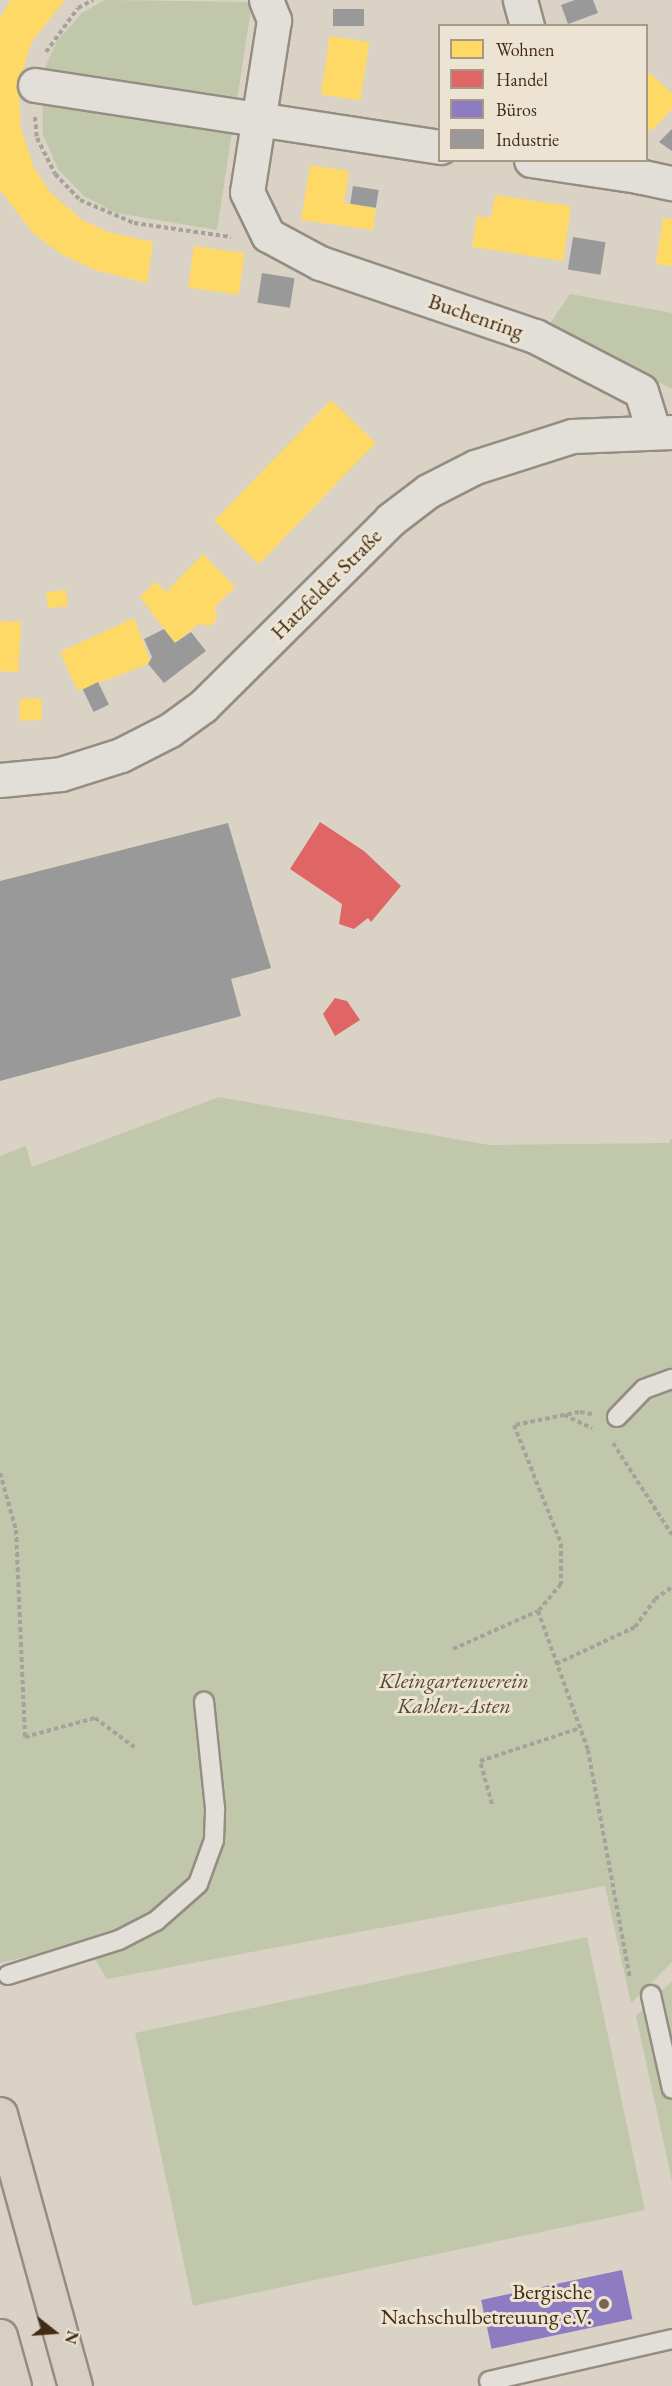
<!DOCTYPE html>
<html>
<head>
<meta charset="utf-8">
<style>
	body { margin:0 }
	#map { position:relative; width:672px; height:2386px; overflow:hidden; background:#dad2c4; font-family:"EB Garamond",serif }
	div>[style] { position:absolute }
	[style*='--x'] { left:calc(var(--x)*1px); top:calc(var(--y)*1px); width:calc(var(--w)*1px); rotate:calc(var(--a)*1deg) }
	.green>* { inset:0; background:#c1c7ab; transform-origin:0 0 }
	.homes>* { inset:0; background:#ffd966; transform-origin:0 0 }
	.shops>* { inset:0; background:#e06666 }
	.offices>* { inset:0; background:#8e7cc3; transform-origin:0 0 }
	.industry>* { inset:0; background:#999; transform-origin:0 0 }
	.path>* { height:4px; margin-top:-2px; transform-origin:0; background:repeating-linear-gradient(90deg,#a6a19a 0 4.5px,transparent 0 7.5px) }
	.roads { filter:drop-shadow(2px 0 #958d82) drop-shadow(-2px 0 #958d82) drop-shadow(0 2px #958d82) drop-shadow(0 -2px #958d82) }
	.service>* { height:18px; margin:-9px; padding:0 9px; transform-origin:9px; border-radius:9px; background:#e2dfd8 }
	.minor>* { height:33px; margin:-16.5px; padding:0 16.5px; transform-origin:16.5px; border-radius:16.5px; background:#e2dfd8 }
	.secondary>* { height:33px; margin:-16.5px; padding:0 16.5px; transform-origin:16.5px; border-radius:16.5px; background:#e2dfd8 }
	.motorway>* { height:33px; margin:-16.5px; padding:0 16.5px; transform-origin:16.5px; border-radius:16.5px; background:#d7cfc3 }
	.dots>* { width:16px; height:16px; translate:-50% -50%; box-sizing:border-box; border:3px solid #ece3d3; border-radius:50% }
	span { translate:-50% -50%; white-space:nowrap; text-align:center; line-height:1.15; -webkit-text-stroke:6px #ece3d3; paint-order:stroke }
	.street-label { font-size:22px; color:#422b14 }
	.park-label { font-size:22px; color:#57482e; font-style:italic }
	.poi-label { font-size:22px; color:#422b14 }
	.right { translate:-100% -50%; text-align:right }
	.legend { position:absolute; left:438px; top:24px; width:210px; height:138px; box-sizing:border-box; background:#ece3d3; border:2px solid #a89987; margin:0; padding:8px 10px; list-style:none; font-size:18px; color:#422b14 }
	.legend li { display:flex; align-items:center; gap:12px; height:30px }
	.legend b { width:30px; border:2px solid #a89987 }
	.north { position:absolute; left:24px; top:2302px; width:60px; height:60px; -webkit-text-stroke:4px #ece3d3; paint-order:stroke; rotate:107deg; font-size:16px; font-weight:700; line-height:24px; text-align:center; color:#422b14 }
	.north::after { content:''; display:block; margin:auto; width:21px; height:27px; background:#422b14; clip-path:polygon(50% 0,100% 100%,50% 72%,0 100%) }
</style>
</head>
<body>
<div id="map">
	<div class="green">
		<i style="clip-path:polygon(105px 0,252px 2px,217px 230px,116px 213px,84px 196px,58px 169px,43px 135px,42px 74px,57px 41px,82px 13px)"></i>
		<i style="clip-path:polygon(570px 294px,672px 313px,672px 389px,547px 328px)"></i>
		<i style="clip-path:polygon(219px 1097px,489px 1145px,669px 1143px,672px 1138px,672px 1962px,631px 2003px,605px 1886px,107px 1979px,85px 1943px,0 1963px,0 1156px,26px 1146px,32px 1167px)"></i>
		<i style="left:587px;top:1937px;width:279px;height:462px;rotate:78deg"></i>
		<i style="clip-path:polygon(672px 1981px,672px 2181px,636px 2016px)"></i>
	</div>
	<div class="homes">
		<i style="clip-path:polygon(11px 0,65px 0,32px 41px,19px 83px,20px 126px,34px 168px,50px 192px,82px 220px,108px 232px,153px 242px,147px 283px,95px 270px,61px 254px,33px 233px,0 190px,0 17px)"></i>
		<i style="left:330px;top:36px;width:40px;height:59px;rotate:9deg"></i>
		<i style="clip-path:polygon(646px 70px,672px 93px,672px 109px,652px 130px,646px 130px)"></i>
		<i style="clip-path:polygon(310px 165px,349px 171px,344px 203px,376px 208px,373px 230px,301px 220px)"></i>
		<i style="clip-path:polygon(495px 195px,571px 206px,563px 261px,472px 247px,477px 216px,491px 218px)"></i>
		<i style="clip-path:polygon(663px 218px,672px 219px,672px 266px,656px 264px)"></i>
		<i style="left:194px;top:246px;width:51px;height:42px;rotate:8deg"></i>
		<i style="left:331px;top:400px;width:62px;height:168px;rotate:44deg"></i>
		<i style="clip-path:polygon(203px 554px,235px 587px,215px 607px,217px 619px,210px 626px,198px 624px,175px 643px,140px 597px,155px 582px,166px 592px)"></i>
		<i style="left:66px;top:590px;width:16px;height:20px;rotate:83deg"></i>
		<i style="clip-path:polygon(134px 618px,151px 663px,78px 691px,60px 652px)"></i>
		<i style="left:0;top:621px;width:21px;height:50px;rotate:3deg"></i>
		<i style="left:41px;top:698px;width:22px;height:22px;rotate:87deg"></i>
	</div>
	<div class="shops">
		<i style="clip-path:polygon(320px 822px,364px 851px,401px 886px,371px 922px,368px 918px,354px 929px,339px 924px,342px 904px,290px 869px)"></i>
		<i style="clip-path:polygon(335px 998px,347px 1001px,360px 1020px,335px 1036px,323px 1014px)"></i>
	</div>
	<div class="offices">
		<i style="left:622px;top:2270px;width:50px;height:144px;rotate:78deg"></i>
	</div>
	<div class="industry">
		<i style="clip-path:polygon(575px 0,593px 0,598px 13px,568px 24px,561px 5px)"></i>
		<i style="left:364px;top:9px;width:17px;height:31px;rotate:90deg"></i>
		<i style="clip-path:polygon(672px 129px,672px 151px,659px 142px)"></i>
		<i style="left:353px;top:186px;width:26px;height:18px;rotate:9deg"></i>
		<i style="left:573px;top:237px;width:33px;height:33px;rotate:9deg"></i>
		<i style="left:262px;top:273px;width:33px;height:30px;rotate:9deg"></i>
		<i style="clip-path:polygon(164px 629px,175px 643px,191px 632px,206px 651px,164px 683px,148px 664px,152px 657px,144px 639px)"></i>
		<i style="left:98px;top:682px;width:25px;height:17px;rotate:64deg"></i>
		<i style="clip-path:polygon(228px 823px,271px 968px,231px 979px,241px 1016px,0 1081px,0 881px)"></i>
	</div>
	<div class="path">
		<i style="--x:46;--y:52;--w:54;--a:-54"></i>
		<i style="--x:78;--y:8;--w:17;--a:-28"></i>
		<i style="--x:35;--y:117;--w:21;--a:85"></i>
		<i style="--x:37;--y:138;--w:40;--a:63.4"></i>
		<i style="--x:55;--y:174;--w:36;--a:46"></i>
		<i style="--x:80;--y:200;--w:59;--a:23.1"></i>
		<i style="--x:134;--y:223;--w:98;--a:8.2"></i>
		<i style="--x:592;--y:1414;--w:13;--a:-171"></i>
		<i style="--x:579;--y:1412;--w:66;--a:168.7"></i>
		<i style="--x:514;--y:1425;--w:128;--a:68.4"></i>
		<i style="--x:561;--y:1544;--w:40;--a:90"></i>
		<i style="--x:561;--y:1584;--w:35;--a:130"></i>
		<i style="--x:538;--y:1611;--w:148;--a:70.2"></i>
		<i style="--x:588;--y:1750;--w:232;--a:79.6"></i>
		<i style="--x:564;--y:1415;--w:31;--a:25"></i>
		<i style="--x:613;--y:1443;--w:109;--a:57.3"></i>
		<i style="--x:0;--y:1473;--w:59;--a:74.3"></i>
		<i style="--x:16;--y:1530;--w:207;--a:87.5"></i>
		<i style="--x:25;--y:1737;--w:73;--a:-15.2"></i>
		<i style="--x:95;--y:1718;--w:49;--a:36.6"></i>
		<i style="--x:453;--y:1649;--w:93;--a:-24.1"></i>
		<i style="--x:556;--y:1664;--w:87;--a:-25.1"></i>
		<i style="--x:635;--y:1627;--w:34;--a:-54"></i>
		<i style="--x:655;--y:1599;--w:21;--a:-35"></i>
		<i style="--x:492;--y:1804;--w:45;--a:-105.6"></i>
		<i style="--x:480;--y:1761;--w:105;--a:-18.3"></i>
	</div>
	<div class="roads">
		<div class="service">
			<i style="--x:617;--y:1417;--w:39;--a:-46"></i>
			<i style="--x:644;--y:1389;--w:30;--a:-20"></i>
			<i style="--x:8;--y:1975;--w:116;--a:-17.5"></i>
			<i style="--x:119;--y:1940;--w:42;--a:-27.2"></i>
			<i style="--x:156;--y:1921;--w:56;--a:-41.4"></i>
			<i style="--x:198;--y:1884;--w:47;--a:-70"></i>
			<i style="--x:214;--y:1840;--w:32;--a:-88"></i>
			<i style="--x:215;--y:1808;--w:107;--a:-95.9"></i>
			<i style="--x:651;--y:1995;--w:96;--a:77.4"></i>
			<i style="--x:489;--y:2381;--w:188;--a:-12.9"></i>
		</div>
		<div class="minor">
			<i style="--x:266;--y:0;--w:22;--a:68"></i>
			<i style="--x:274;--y:20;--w:174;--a:98.9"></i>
			<i style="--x:247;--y:192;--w:48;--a:64"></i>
			<i style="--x:268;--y:235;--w:59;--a:28.3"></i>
			<i style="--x:320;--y:263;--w:227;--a:18.8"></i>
			<i style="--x:535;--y:336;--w:119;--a:27.4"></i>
			<i style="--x:641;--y:391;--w:41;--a:72.9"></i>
			<i style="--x:520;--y:0;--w:27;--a:75"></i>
			<i style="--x:35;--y:85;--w:410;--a:8.7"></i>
			<i style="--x:531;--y:160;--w:108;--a:8.5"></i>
			<i style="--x:624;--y:161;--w:21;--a:47"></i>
			<i style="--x:638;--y:176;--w:35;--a:12"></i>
		</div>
		<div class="secondary">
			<i style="--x:0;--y:780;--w:61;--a:-5.6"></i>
			<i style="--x:61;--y:774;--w:63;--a:-17.6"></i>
			<i style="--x:121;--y:755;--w:55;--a:-27"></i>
			<i style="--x:170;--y:730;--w:41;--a:-36"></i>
			<i style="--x:203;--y:706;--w:264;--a:-44.8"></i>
			<i style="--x:390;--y:520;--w:48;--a:-37.3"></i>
			<i style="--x:428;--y:491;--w:53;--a:-27.1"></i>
			<i style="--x:475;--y:467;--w:102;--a:-17.7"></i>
			<i style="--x:572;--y:436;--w:100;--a:-2.3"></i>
		</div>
		<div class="motorway">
			<i style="--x:0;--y:2114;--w:282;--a:74.6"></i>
			<i style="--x:0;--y:2336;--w:52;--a:74.4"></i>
		</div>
	</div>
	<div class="dots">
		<i style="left:604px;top:2304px;background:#776552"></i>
	</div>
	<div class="street-label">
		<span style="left:476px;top:316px;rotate:19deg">Buchenring</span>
		<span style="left:326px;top:584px;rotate:-45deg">Hatzfelder Straße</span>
	</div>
	<div class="park-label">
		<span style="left:454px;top:1693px">Kleingartenverein<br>Kahlen-Asten</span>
	</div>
	<div class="poi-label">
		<span class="right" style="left:592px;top:2304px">Bergische<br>Nachschulbetreuung e.V.</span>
	</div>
	<ul class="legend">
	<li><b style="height:16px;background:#ffd966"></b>Wohnen</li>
	<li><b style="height:16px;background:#e06666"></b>Handel</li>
	<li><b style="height:16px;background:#8e7cc3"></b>Büros</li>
	<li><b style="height:16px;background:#999"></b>Industrie</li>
	</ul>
	<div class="north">N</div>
</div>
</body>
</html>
